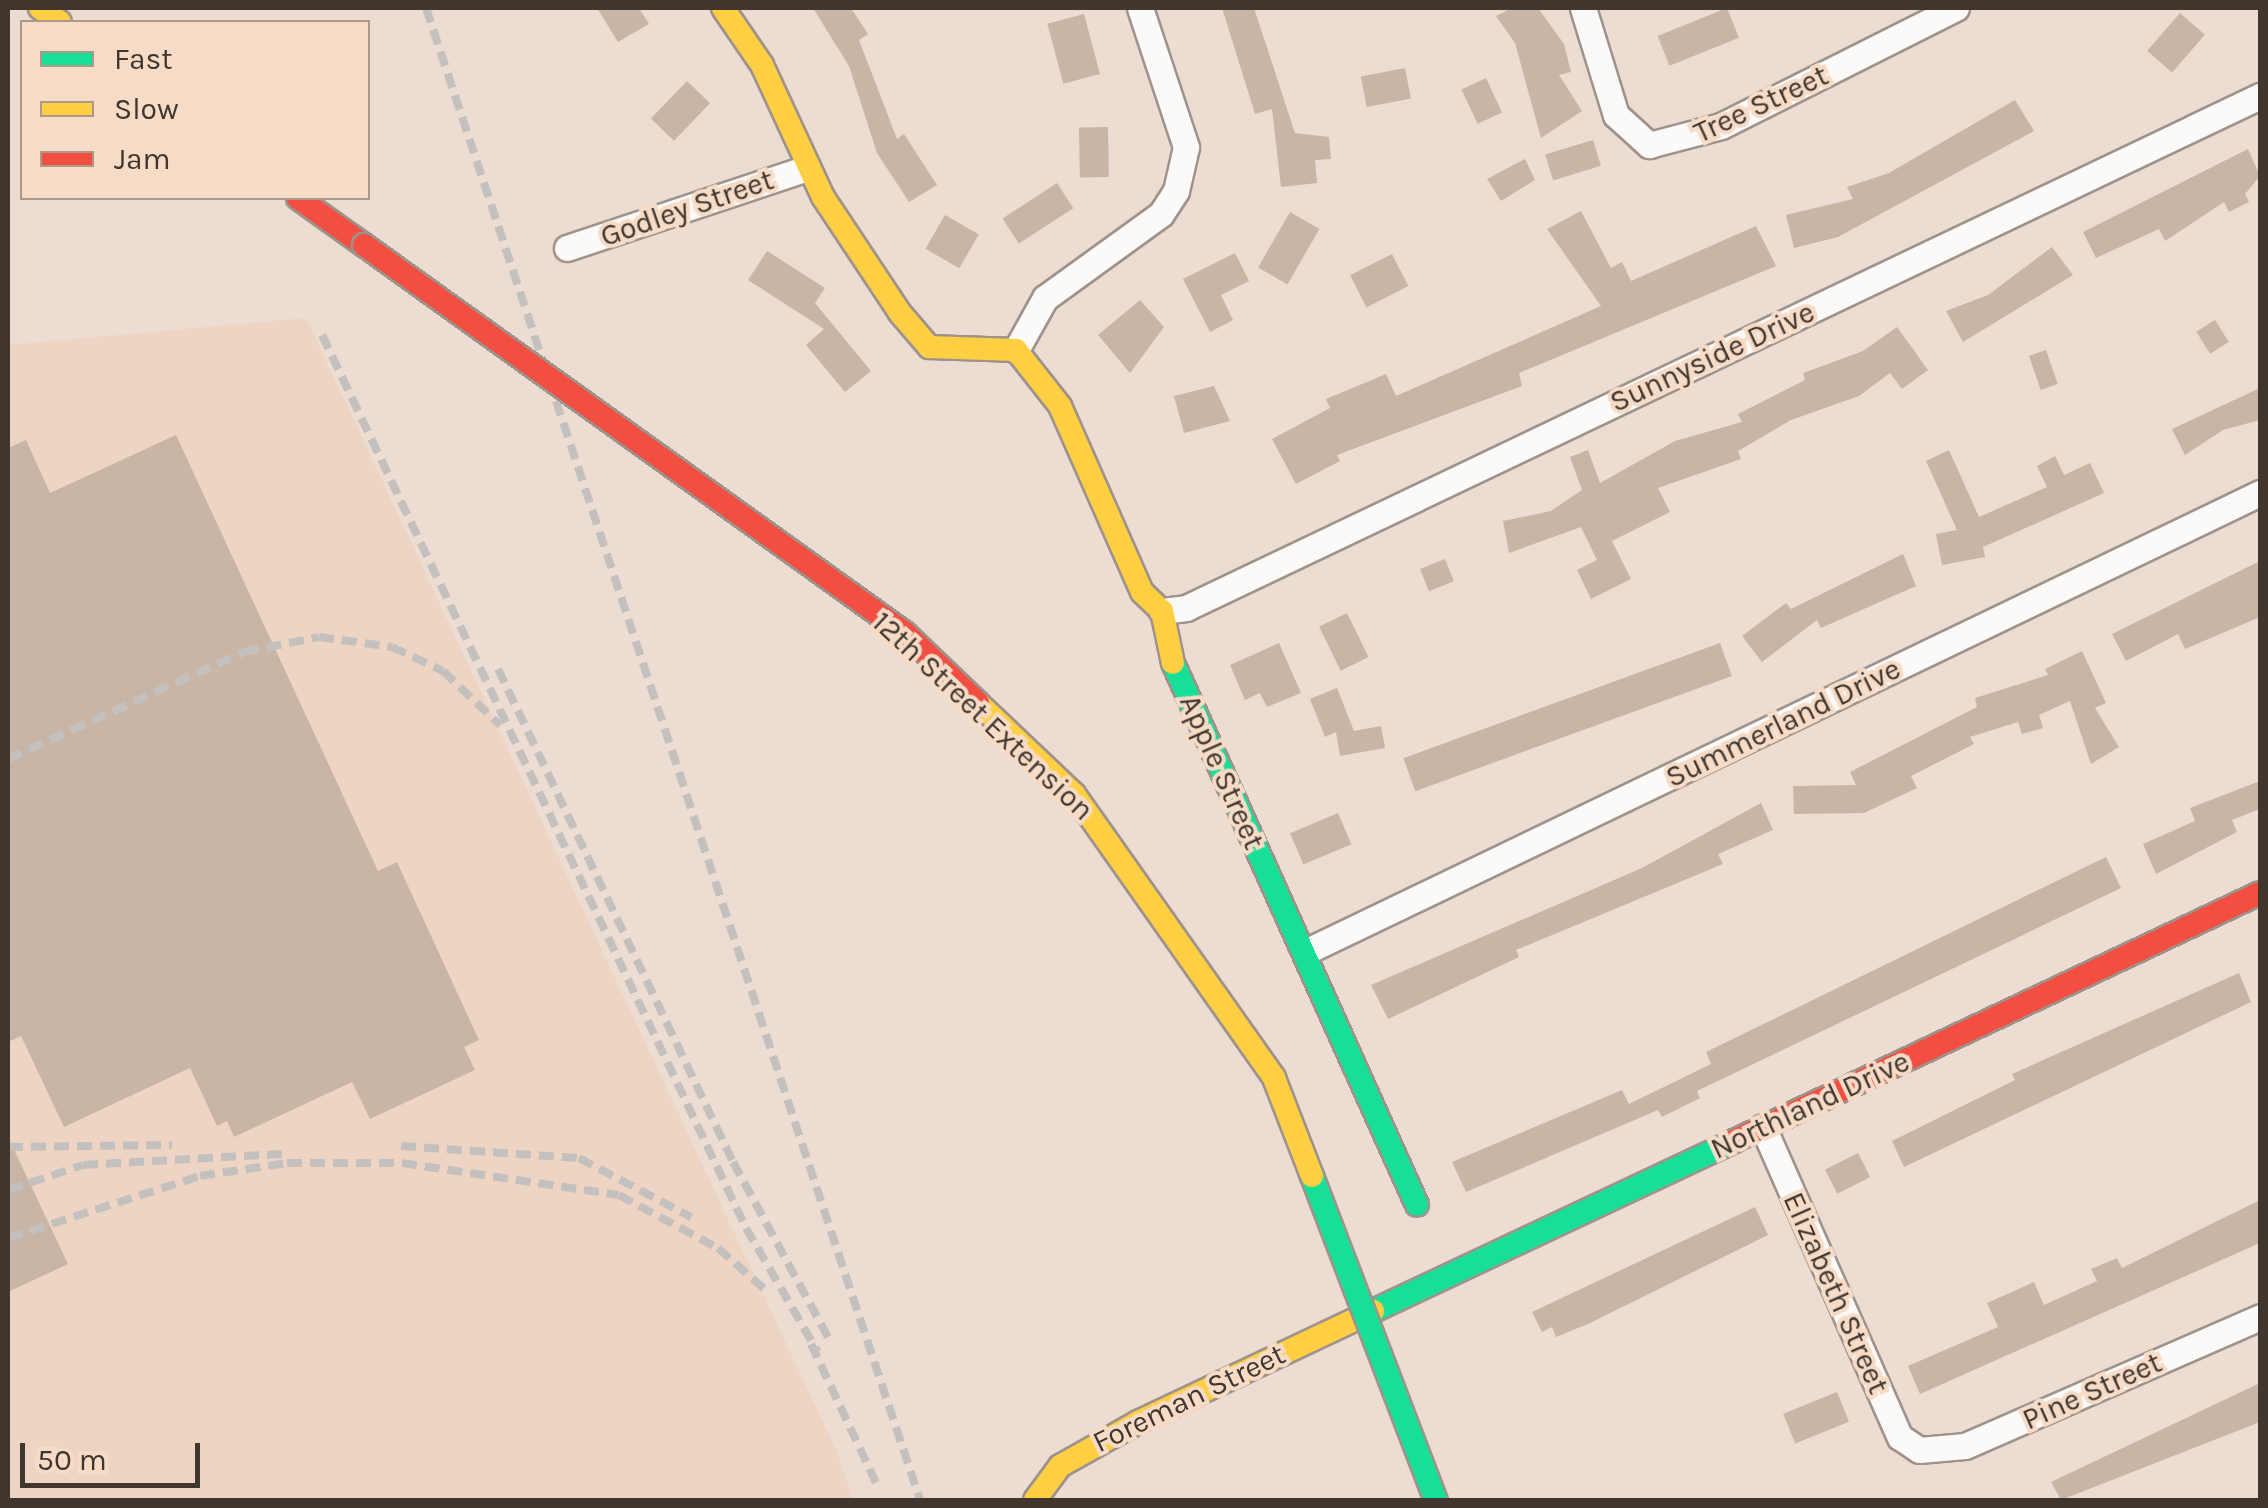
<!DOCTYPE html>
<html>
<head>
<meta charset="utf-8">
<style>
	body { margin:0 }
	#map { position:relative; width:2268px; height:1508px; overflow:hidden; background:#ecdcd2; font-family:Karla,sans-serif }
	div>[style] { position:absolute }
	[style*='--x'] { left:calc(var(--x)*1px); top:calc(var(--y)*1px); width:calc(var(--w)*1px); rotate:calc(var(--a)*1deg) }
	.built>* { inset:0; background:#eed5c3 }
	.building>* { inset:0; background:#c9b5a5; transform-origin:0 0 }
	.roads { filter:drop-shadow(2px 0 #9e938b) drop-shadow(-2px 0 #9e938b) drop-shadow(0 2px #9e938b) drop-shadow(0 -2px #9e938b) }
	.street>* { height:25px; margin:-12.5px; padding:0 12.5px; transform-origin:12.5px; border-radius:12.5px; background:#fcfaf8 }
	.fast>* { height:22px; margin:-11px; padding:0 11px; transform-origin:11px; border-radius:11px; background:#16e098 }
	.slow>* { height:22px; margin:-11px; padding:0 11px; transform-origin:11px; border-radius:11px; background:#ffcf43 }
	.jam>* { height:22px; margin:-11px; padding:0 11px; transform-origin:11px; border-radius:11px; background:#f24e42 }
	.rail>* { height:8px; margin-top:-4px; transform-origin:0; background:repeating-linear-gradient(90deg,#c4c0be 0 15px,transparent 0 23px) }
	.bridges { filter:drop-shadow(2px 0 #9e938b) drop-shadow(-2px 0 #9e938b) drop-shadow(0 2px #9e938b) drop-shadow(0 -2px #9e938b) }
	.fast-bridge>* { height:22px; margin:-11px; padding:0 11px; transform-origin:11px; border-radius:11px; background:#16e098 }
	.slow-bridge>* { height:22px; margin:-11px; padding:0 11px; transform-origin:11px; border-radius:11px; background:#ffcf43 }
	.jam-bridge>* { height:22px; margin:-11px; padding:0 11px; transform-origin:11px; border-radius:11px; background:#f24e42 }
	span { translate:-50% -50%; white-space:nowrap; text-align:center; line-height:1.15; -webkit-text-stroke:8px #f6dbc7; paint-order:stroke }
	.street-label { font-size:30px; color:#40362e }
	.frame { position:absolute; inset:0; border:10px solid #40362e; pointer-events:none }
	.legend { position:absolute; left:20px; top:20px; width:350px; height:180px; box-sizing:border-box; background:#f6dbc7; border:2px solid #ad998a; margin:0; padding:12px 18px; list-style:none; font-size:30px; color:#40362e }
	.legend li { display:flex; align-items:center; gap:20px; height:50px }
	.legend b { width:50px; border:2px solid #ad998a }
	.scale { position:absolute; left:20px; top:1443px; width:180px; height:45px; box-sizing:border-box; border:5px solid #40362e; border-top:0; padding-left:12px; font-size:30px; line-height:35px; white-space:nowrap; color:#40362e; -webkit-text-stroke:8px #f6dbc7; paint-order:stroke }
</style>
</head>
<body>
<div id="map">
	<div class="built">
		<i style="clip-path:polygon(306px 318px,837px 1452px,853px 1500px,8px 1500px,8px 345px)"></i>
	</div>
	<div class="building">
		<i style="clip-path:polygon(597px 8px,639px 8px,649px 24px,618px 42px)"></i>
		<i style="clip-path:polygon(813px 8px,851px 8px,868px 34px,859px 40px,897px 139px,904px 134px,937px 185px,909px 202px,877px 153px,849px 66px)"></i>
		<i style="clip-path:polygon(1222px 8px,1254px 8px,1295px 133px,1329px 137px,1331px 159px,1315px 160px,1317px 183px,1281px 187px,1272px 109px,1255px 114px)"></i>
		<i style="clip-path:polygon(1512px 8px,1538px 8px,1564px 44px,1571px 72px,1559px 75px,1582px 111px,1541px 138px,1515px 43px,1496px 16px)"></i>
		<i style="left:1727px;top:8px;width:32px;height:75px;rotate:68deg"></i>
		<i style="left:2180px;top:13px;width:33px;height:50px;rotate:41deg"></i>
		<i style="left:1084px;top:14px;width:62px;height:38px;rotate:75deg"></i>
		<i style="left:1405px;top:68px;width:31px;height:45px;rotate:79deg"></i>
		<i style="left:1486px;top:78px;width:38px;height:27px;rotate:65deg"></i>
		<i style="left:687px;top:81px;width:32px;height:52px;rotate:44deg"></i>
		<i style="clip-path:polygon(2015px 100px,2034px 131px,1838px 237px,1794px 248px,1786px 215px,1853px 199px,1847px 187px,1889px 173px)"></i>
		<i style="left:1108px;top:127px;width:50px;height:29px;rotate:89deg"></i>
		<i style="left:1593px;top:140px;width:27px;height:50px;rotate:73deg"></i>
		<i style="clip-path:polygon(2248px 149px,2260px 176px,2245px 194px,2249px 202px,2229px 212px,2224px 202px,2165px 241px,2159px 229px,2096px 258px,2083px 232px)"></i>
		<i style="clip-path:polygon(1525px 159px,1535px 180px,1501px 201px,1487px 179px)"></i>
		<i style="left:1057px;top:183px;width:30px;height:65px;rotate:57deg"></i>
		<i style="clip-path:polygon(1581px 211px,1611px 268px,1622px 262px,1631px 281px,1756px 226px,1776px 266px,1519px 373px,1522px 386px,1337px 455px,1340px 461px,1296px 484px,1272px 439px,1330px 408px,1326px 399px,1386px 374px,1396px 396px,1601px 306px,1547px 229px)"></i>
		<i style="left:1290px;top:212px;width:34px;height:64px;rotate:30deg"></i>
		<i style="left:945px;top:215px;width:39px;height:39px;rotate:30deg"></i>
		<i style="clip-path:polygon(2052px 247px,2073px 275px,1963px 342px,1946px 311px,1988px 295px)"></i>
		<i style="clip-path:polygon(767px 251px,825px 288px,815px 303px,871px 371px,845px 392px,806px 345px,824px 329px,748px 280px)"></i>
		<i style="clip-path:polygon(1235px 253px,1249px 281px,1221px 295px,1233px 320px,1210px 332px,1183px 279px)"></i>
		<i style="left:1392px;top:254px;width:36px;height:47px;rotate:63deg"></i>
		<i style="clip-path:polygon(1140px 300px,1164px 327px,1130px 373px,1098px 335px)"></i>
		<i style="left:2215px;top:320px;width:26px;height:22px;rotate:58deg"></i>
		<i style="clip-path:polygon(1897px 327px,1928px 370px,1902px 389px,1890px 373px,1859px 396px,1791px 420px,1738px 451px,1741px 459px,1658px 488px,1670px 512px,1612px 541px,1631px 579px,1591px 599px,1577px 570px,1597px 560px,1581px 527px,1509px 553px,1503px 521px,1551px 511px,1582px 490px,1570px 457px,1588px 450px,1600px 483px,1675px 441px,1742px 422px,1738px 414px,1805px 380px,1803px 373px,1863px 351px)"></i>
		<i style="left:2046px;top:350px;width:36px;height:18px;rotate:71deg"></i>
		<i style="clip-path:polygon(1214px 386px,1230px 421px,1184px 433px,1174px 396px)"></i>
		<i style="clip-path:polygon(2260px 388px,2260px 420px,2223px 430px,2185px 455px,2172px 429px)"></i>
		<i style="clip-path:polygon(176px 435px,378px 871px,397px 862px,479px 1040px,464px 1047px,475px 1070px,370px 1119px,352px 1082px,234px 1137px,227px 1121px,217px 1126px,190px 1068px,64px 1127px,21px 1036px,8px 1042px,8px 448px,26px 440px,50px 493px)"></i>
		<i style="clip-path:polygon(1949px 450px,1979px 517px,2047px 487px,2037px 466px,2055px 456px,2064px 475px,2090px 463px,2104px 493px,1983px 547px,1985px 557px,1942px 565px,1936px 534px,1957px 530px,1926px 461px)"></i>
		<i style="clip-path:polygon(1903px 554px,1916px 586px,1821px 628px,1817px 620px,1762px 662px,1742px 636px,1786px 603px,1791px 609px)"></i>
		<i style="left:1445px;top:559px;width:24px;height:27px;rotate:68deg"></i>
		<i style="clip-path:polygon(2260px 561px,2260px 617px,2185px 649px,2178px 634px,2126px 661px,2112px 634px)"></i>
		<i style="left:1347px;top:613px;width:49px;height:31px;rotate:64deg"></i>
		<i style="clip-path:polygon(1279px 643px,1301px 693px,1267px 707px,1260px 693px,1245px 700px,1230px 665px)"></i>
		<i style="left:1720px;top:643px;width:35px;height:337px;rotate:70deg"></i>
		<i style="clip-path:polygon(2082px 651px,2106px 703px,2095px 708px,2119px 747px,2091px 764px,2070px 701px,2039px 715px,2043px 728px,2022px 734px,2018px 722px,1970px 737px,1974px 744px,1911px 776px,1917px 788px,1864px 813px,1794px 814px,1793px 786px,1856px 785px,1850px 772px,1977px 707px,1975px 698px,2048px 675px,2045px 669px)"></i>
		<i style="clip-path:polygon(1337px 688px,1354px 731px,1381px 726px,1385px 748px,1340px 756px,1336px 732px,1325px 737px,1310px 699px)"></i>
		<i style="clip-path:polygon(2260px 781px,2260px 809px,2232px 820px,2237px 832px,2156px 874px,2143px 844px,2195px 821px,2190px 808px)"></i>
		<i style="clip-path:polygon(1761px 803px,1773px 830px,1718px 854px,1723px 864px,1516px 950px,1519px 957px,1388px 1019px,1371px 985px,1642px 868px)"></i>
		<i style="left:1338px;top:813px;width:34px;height:52px;rotate:67deg"></i>
		<i style="clip-path:polygon(2106px 857px,2121px 888px,1697px 1091px,1700px 1098px,1662px 1117px,1658px 1110px,1466px 1192px,1452px 1162px,1622px 1090px,1629px 1104px,1711px 1064px,1706px 1052px)"></i>
		<i style="clip-path:polygon(2239px 973px,2251px 1002px,1904px 1167px,1892px 1141px,2015px 1080px,2012px 1074px)"></i>
		<i style="clip-path:polygon(8px 1137px,68px 1264px,8px 1292px)"></i>
		<i style="left:1858px;top:1153px;width:27px;height:37px;rotate:63deg"></i>
		<i style="clip-path:polygon(2260px 1200px,2260px 1243px,1920px 1394px,1908px 1366px,1998px 1327px,1987px 1303px,2034px 1282px,2044px 1305px,2097px 1281px,2091px 1269px,2117px 1258px,2122px 1268px)"></i>
		<i style="clip-path:polygon(1755px 1207px,1768px 1235px,1590px 1323px,1556px 1337px,1552px 1327px,1542px 1332px,1532px 1312px)"></i>
		<i style="clip-path:polygon(2260px 1383px,2260px 1422px,2061px 1500px,2051px 1482px)"></i>
		<i style="left:1837px;top:1392px;width:32px;height:58px;rotate:68deg"></i>
	</div>
	<div class="roads">
		<div class="street">
			<i style="--x:1583;--y:8;--w:112;--a:72.9"></i>
			<i style="--x:1616;--y:115;--w:45;--a:42.3"></i>
			<i style="--x:1649;--y:145;--w:74;--a:-14.8"></i>
			<i style="--x:1721;--y:126;--w:263;--a:-26.7"></i>
			<i style="--x:567;--y:248;--w:253;--a:-18.4"></i>
			<i style="--x:1016;--y:350;--w:60;--a:-60.9"></i>
			<i style="--x:1045;--y:298;--w:143;--a:-35.9"></i>
			<i style="--x:1161;--y:214;--w:27;--a:-57"></i>
			<i style="--x:1176;--y:191;--w:45;--a:-77.2"></i>
			<i style="--x:1186;--y:147;--w:146;--a:-108.3"></i>
			<i style="--x:1162;--y:611;--w:24;--a:-7"></i>
			<i style="--x:1186;--y:608;--w:1190;--a:-25.49"></i>
			<i style="--x:1305;--y:952;--w:1060;--a:-25.67"></i>
			<i style="--x:1763;--y:1127;--w:339;--a:66.2"></i>
			<i style="--x:1900;--y:1437;--w:23;--a:34"></i>
			<i style="--x:1919;--y:1450;--w:46;--a:-5"></i>
			<i style="--x:1965;--y:1446;--w:322;--a:-23.6"></i>
		</div>
		<div class="fast">
			<i style="--x:1173;--y:663;--w:594;--a:65.76"></i>
			<i style="--x:1373;--y:1311;--w:399;--a:-25.2"></i>
		</div>
		<div class="slow">
			<i style="--x:40;--y:8;--w:24;--a:35"></i>
			<i style="--x:723;--y:8;--w:69;--a:55.6"></i>
			<i style="--x:762;--y:65;--w:145;--a:65.2"></i>
			<i style="--x:823;--y:197;--w:139;--a:56.4"></i>
			<i style="--x:900;--y:313;--w:45;--a:49.5"></i>
			<i style="--x:929;--y:347;--w:87;--a:2"></i>
			<i style="--x:1016;--y:350;--w:71;--a:51.8"></i>
			<i style="--x:1060;--y:406;--w:203;--a:66.2"></i>
			<i style="--x:1142;--y:592;--w:28;--a:44"></i>
			<i style="--x:1162;--y:611;--w:53;--a:78.1"></i>
			<i style="--x:1035;--y:1500;--w:42;--a:-53.7"></i>
			<i style="--x:1060;--y:1466;--w:90;--a:-29.4"></i>
			<i style="--x:1138;--y:1422;--w:260;--a:-25.3"></i>
		</div>
		<div class="jam">
			<i style="--x:298;--y:198;--w:81;--a:35.5"></i>
			<i style="--x:1734;--y:1141;--w:582;--a:-25.24"></i>
		</div>
	</div>
	<div class="rail">
		<i style="--x:426;--y:8;--w:1572;--a:71.68"></i>
		<i style="--x:322;--y:335;--w:989;--a:64.6"></i>
		<i style="--x:746;--y:1228;--w:143;--a:59.9"></i>
		<i style="--x:498;--y:669;--w:546;--a:64.51"></i>
		<i style="--x:733;--y:1162;--w:204;--a:61.5"></i>
		<i style="--x:8;--y:759;--w:259;--a:-24.4"></i>
		<i style="--x:244;--y:652;--w:76;--a:-11.3"></i>
		<i style="--x:319;--y:637;--w:74;--a:7.8"></i>
		<i style="--x:392;--y:647;--w:56;--a:25.2"></i>
		<i style="--x:443;--y:671;--w:79;--a:43.5"></i>
		<i style="--x:401;--y:1146;--w:178;--a:3.9"></i>
		<i style="--x:579;--y:1158;--w:127;--a:27.8"></i>
		<i style="--x:8;--y:1147;--w:164;--a:-0.7"></i>
		<i style="--x:8;--y:1190;--w:79;--a:-18.4"></i>
		<i style="--x:83;--y:1165;--w:199;--a:-3.2"></i>
		<i style="--x:8;--y:1238;--w:202;--a:-17.9"></i>
		<i style="--x:200;--y:1176;--w:88;--a:-8.5"></i>
		<i style="--x:287;--y:1163;--w:115;--a:0"></i>
		<i style="--x:402;--y:1163;--w:219;--a:8.4"></i>
		<i style="--x:619;--y:1195;--w:112;--a:28.2"></i>
		<i style="--x:718;--y:1248;--w:69;--a:41.5"></i>
		<i style="--x:811;--y:1344;--w:160;--a:64.9"></i>
	</div>
	<div class="bridges">
		<div class="fast-bridge">
			<i style="--x:1312;--y:1176;--w:347;--a:69.1"></i>
		</div>
		<div class="slow-bridge">
			<i style="--x:978;--y:703;--w:132;--a:43.5"></i>
			<i style="--x:1074;--y:794;--w:347;--a:54.8"></i>
			<i style="--x:1274;--y:1078;--w:105;--a:68.8"></i>
		</div>
		<div class="jam-bridge">
			<i style="--x:364;--y:245;--w:666;--a:35.65"></i>
			<i style="--x:905;--y:633;--w:101;--a:43.8"></i>
		</div>
	</div>
	<div class="street-label">
		<span style="left:1761px;top:104px;rotate:-25deg">Tree Street</span>
		<span style="left:687px;top:208px;rotate:-19deg">Godley Street</span>
		<span style="left:1712px;top:357px;rotate:-25deg">Sunnyside Drive</span>
		<span style="left:983px;top:716px;rotate:43deg">12th Street Extension</span>
		<span style="left:1783px;top:723px;rotate:-26deg">Summerland Drive</span>
		<span style="left:1222px;top:772px;rotate:66deg">Apple Street</span>
		<span style="left:1810px;top:1105px;rotate:-25deg">Northland Drive</span>
		<span style="left:1836px;top:1293px;rotate:66deg">Elizabeth Street</span>
		<span style="left:2092px;top:1391px;rotate:-24deg">Pine Street</span>
		<span style="left:1189px;top:1398px;rotate:-26deg">Foreman Street</span>
	</div>
	<div class="frame"></div>
	<ul class="legend">
	<li><b style="height:12px;background:#16e098"></b>Fast</li>
	<li><b style="height:12px;background:#ffcf43"></b>Slow</li>
	<li><b style="height:12px;background:#f24e42"></b>Jam</li>
	</ul>
	<div class="scale">50 m</div>
</div>
</body>
</html>
